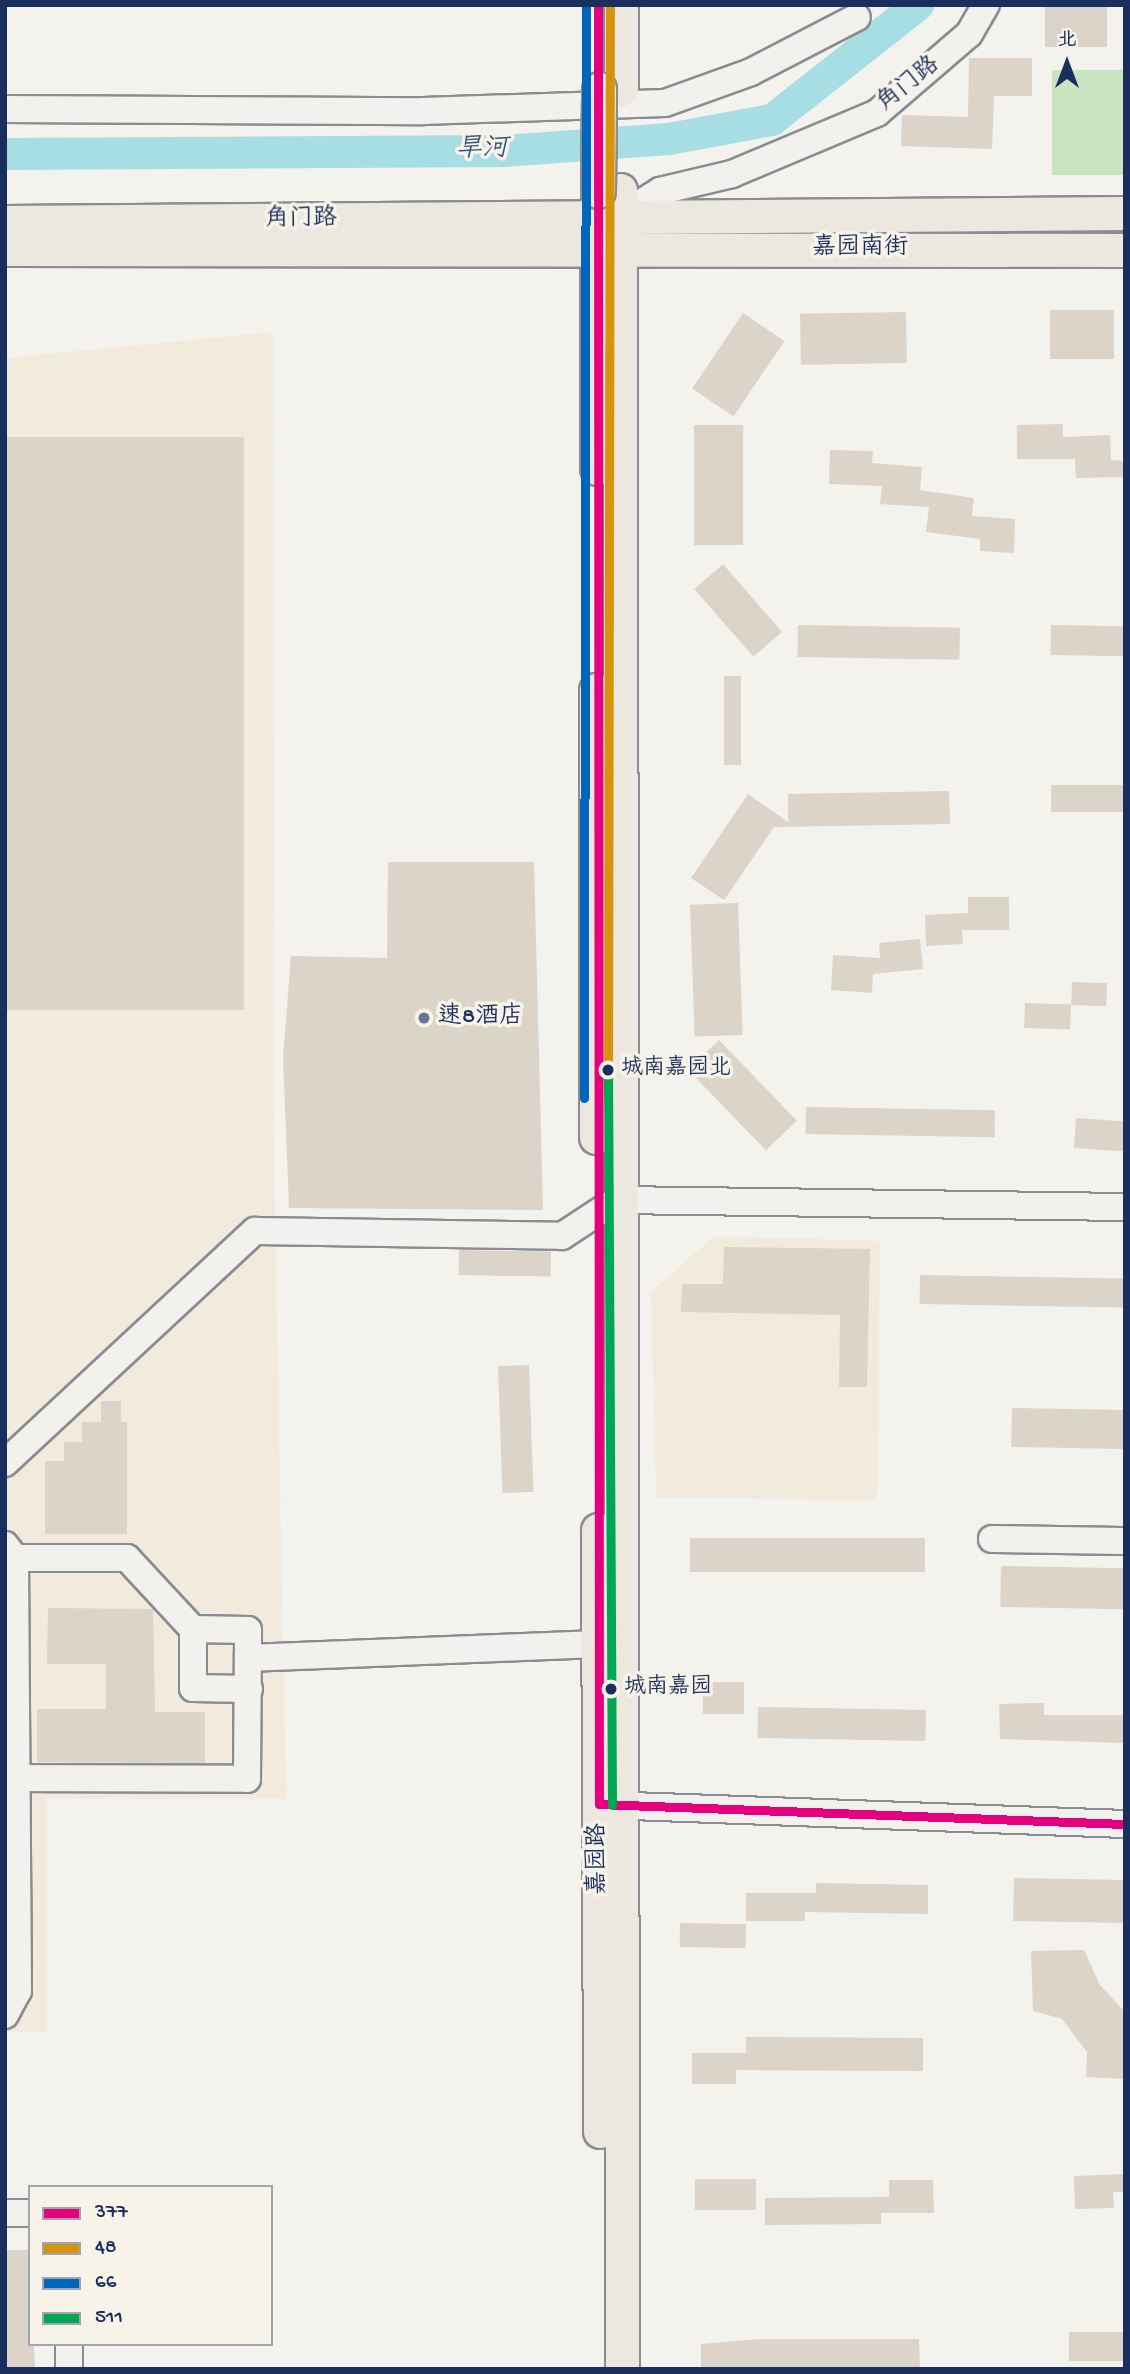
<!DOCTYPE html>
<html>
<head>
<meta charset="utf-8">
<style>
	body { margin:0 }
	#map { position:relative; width:1130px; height:2374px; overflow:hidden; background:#f4f2ec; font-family:"Gochi Hand","LXGW WenKai TC",sans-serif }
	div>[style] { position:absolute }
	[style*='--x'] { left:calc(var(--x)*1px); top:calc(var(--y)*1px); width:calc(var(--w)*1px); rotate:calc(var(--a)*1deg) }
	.built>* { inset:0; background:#f2eadc }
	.green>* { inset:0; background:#c9e5c0; transform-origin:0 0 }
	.river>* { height:32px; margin:-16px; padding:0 16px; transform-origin:16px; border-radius:16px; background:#a7dee4 }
	.building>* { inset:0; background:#dcd4c9; transform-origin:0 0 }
	.roads { filter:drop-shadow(2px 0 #898c92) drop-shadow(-2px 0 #898c92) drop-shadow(0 2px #898c92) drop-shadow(0 -2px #898c92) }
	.minor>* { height:26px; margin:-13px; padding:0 13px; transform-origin:13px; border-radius:13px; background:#f2f1ed }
	.major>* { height:33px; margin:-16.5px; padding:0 16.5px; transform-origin:16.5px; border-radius:16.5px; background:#ede8df }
	.bridges { filter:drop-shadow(2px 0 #898c92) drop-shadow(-2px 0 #898c92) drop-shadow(0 2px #898c92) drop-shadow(0 -2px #898c92) }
	.major-bridge>* { height:33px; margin:-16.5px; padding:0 16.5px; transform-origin:16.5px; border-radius:16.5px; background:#ede8df }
	.bus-1>* { height:9px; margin:-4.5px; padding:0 4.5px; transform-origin:4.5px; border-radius:4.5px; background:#e5007d }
	.bus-2>* { height:9px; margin:-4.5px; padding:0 4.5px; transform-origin:4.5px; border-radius:4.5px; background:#d6940e }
	.bus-3>* { height:9px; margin:-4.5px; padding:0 4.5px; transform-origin:4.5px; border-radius:4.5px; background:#0065bd }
	.bus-4>* { height:9px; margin:-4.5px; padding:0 4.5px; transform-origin:4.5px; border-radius:4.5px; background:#00a651 }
	.dots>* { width:19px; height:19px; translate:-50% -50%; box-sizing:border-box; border:4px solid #f7f3e8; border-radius:50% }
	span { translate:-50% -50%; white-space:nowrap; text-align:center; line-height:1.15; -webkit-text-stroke:7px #f7f3e8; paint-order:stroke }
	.bus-label { font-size:22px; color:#1b2f5e }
	.left { translate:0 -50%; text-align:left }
	.street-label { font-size:24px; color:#1b2f5e }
	.poi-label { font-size:24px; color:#1b2f5e }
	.water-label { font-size:26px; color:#36597f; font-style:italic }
	.frame { position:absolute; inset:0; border:7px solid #1b2f5e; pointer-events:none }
	.legend { position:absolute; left:28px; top:2185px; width:245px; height:161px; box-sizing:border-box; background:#f7f3e8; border:2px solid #9fa5b1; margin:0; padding:9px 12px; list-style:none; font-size:21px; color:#1b2f5e }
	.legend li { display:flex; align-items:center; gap:14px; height:35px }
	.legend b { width:35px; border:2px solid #9fa5b1 }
	.north { position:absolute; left:1032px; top:28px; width:70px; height:70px; -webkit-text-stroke:5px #f7f3e8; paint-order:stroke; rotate:0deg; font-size:19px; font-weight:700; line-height:28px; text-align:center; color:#1b2f5e }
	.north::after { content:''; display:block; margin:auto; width:24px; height:32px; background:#1b2f5e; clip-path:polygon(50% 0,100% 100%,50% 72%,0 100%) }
</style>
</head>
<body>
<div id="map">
	<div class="built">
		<i style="clip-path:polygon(273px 332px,275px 1231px,286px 1799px,46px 1798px,47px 2032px,5px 2032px,5px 358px)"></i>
		<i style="clip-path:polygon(714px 1236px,880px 1241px,877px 1501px,656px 1497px,651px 1292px)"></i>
	</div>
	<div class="green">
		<i style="left:1125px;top:70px;width:105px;height:73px;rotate:90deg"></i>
	</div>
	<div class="river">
		<i style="--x:5;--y:154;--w:500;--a:-0.34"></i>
		<i style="--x:505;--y:151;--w:164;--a:-4.2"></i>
		<i style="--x:669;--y:139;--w:105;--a:-10.5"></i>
		<i style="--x:772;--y:120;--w:186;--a:-38.2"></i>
	</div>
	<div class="building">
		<i style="left:1045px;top:5px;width:62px;height:42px"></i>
		<i style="clip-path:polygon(969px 58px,1032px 58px,1032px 96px,994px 96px,992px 149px,901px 146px,902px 115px,968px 117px)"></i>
		<i style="left:1050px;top:310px;width:64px;height:49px"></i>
		<i style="left:906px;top:312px;width:51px;height:106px;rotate:89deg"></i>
		<i style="left:743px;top:313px;width:50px;height:91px;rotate:34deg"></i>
		<i style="clip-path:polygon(1063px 424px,1063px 437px,1110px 435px,1111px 460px,1125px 461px,1125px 477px,1076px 478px,1075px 459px,1017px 459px,1017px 425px)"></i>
		<i style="left:743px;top:425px;width:120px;height:49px;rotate:90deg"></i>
		<i style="left:244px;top:437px;width:573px;height:239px;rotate:90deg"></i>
		<i style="clip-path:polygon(830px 450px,873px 451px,872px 463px,922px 467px,920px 490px,974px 498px,972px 516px,1015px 519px,1014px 553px,980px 551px,980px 539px,926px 532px,929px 507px,880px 504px,882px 486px,829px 484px)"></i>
		<i style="left:723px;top:564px;width:90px;height:38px;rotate:49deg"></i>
		<i style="left:798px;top:625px;width:162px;height:32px;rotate:1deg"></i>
		<i style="left:1051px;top:625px;width:74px;height:30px;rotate:1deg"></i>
		<i style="left:724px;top:676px;width:17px;height:89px"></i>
		<i style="left:1051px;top:785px;width:74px;height:27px"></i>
		<i style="clip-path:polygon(949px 791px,950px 824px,774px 827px,724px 900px,691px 878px,748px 794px,788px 822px,788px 794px)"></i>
		<i style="clip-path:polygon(388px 862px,534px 862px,543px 1210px,289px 1208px,283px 1057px,291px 956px,387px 958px)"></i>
		<i style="clip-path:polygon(968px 897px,1009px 897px,1009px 930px,962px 930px,963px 944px,926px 946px,925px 915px,968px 913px)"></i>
		<i style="left:738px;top:903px;width:132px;height:48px;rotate:88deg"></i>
		<i style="clip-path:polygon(920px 939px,923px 969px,873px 974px,872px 993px,831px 990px,833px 955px,880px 958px,879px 943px)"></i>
		<i style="left:1072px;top:982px;width:35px;height:23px;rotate:2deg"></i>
		<i style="left:1025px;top:1003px;width:46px;height:25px;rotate:2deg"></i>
		<i style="left:719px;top:1040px;width:112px;height:43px;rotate:46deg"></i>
		<i style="left:806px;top:1107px;width:189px;height:27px;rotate:1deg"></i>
		<i style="left:1076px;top:1118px;width:49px;height:30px;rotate:4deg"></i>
		<i style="clip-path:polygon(724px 1247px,870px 1249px,867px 1387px,839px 1387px,840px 1315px,681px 1312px,682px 1284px,723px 1284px)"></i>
		<i style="left:459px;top:1250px;width:92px;height:25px;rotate:1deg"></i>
		<i style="left:920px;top:1275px;width:205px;height:29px;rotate:1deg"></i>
		<i style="left:529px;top:1365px;width:127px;height:31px;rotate:88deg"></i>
		<i style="clip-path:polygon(101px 1401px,121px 1401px,121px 1422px,127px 1422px,127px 1534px,45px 1534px,45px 1461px,64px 1461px,64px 1442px,82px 1442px,82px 1422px,101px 1422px)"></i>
		<i style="left:1012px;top:1408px;width:113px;height:39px;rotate:1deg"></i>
		<i style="left:690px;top:1538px;width:235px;height:34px"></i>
		<i style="left:1001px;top:1566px;width:124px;height:41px;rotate:1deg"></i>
		<i style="clip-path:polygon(48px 1608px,153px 1609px,155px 1712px,205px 1712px,205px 1763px,37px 1762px,37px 1709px,106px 1709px,106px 1664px,47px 1664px)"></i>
		<i style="left:703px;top:1682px;width:41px;height:32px"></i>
		<i style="clip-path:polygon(1044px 1703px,1044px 1715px,1125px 1715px,1125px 1743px,1000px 1739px,999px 1704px)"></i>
		<i style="left:758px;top:1707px;width:168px;height:31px;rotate:1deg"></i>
		<i style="left:1014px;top:1878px;width:111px;height:43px;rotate:1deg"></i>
		<i style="clip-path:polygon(816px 1883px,928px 1885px,928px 1914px,805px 1912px,805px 1921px,746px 1921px,746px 1893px,816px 1893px)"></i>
		<i style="left:680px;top:1923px;width:66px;height:24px;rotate:1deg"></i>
		<i style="clip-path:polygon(1084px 1950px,1100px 1985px,1125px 2012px,1125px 2079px,1086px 2077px,1087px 2052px,1062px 2019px,1033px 2011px,1031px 1951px)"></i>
		<i style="clip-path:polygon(746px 2037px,923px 2038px,923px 2071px,736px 2070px,736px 2084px,692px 2084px,692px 2053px,746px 2053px)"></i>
		<i style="clip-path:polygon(1125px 2174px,1125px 2192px,1113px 2192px,1114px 2208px,1075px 2209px,1074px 2176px)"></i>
		<i style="left:695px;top:2179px;width:61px;height:31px"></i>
		<i style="clip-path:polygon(889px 2180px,933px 2180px,934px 2213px,881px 2213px,881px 2224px,765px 2225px,765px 2198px,889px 2197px)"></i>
		<i style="clip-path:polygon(5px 2250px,30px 2250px,35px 2369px,5px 2369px)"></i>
		<i style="left:1069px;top:2332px;width:56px;height:29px"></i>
		<i style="clip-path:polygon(760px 2339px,919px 2339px,920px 2369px,701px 2369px,701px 2344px)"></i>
	</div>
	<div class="roads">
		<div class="minor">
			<i style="--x:5;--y:109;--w:418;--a:0.3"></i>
			<i style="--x:423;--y:111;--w:242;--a:-1.9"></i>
			<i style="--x:665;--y:103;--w:91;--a:-19.8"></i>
			<i style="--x:751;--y:72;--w:119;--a:-27.4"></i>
			<i style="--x:619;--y:217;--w:49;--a:-32.4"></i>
			<i style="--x:660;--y:191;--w:74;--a:-13.3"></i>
			<i style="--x:732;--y:174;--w:157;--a:-22.8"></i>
			<i style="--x:877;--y:113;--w:121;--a:-40.7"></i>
			<i style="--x:969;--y:34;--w:34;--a:-60"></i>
			<i style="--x:5;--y:1463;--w:341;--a:-42.9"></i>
			<i style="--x:255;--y:1231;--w:307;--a:0.9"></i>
			<i style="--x:562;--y:1236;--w:66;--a:-33.2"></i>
			<i style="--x:617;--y:1200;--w:508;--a:0.79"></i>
			<i style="--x:992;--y:1539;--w:133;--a:0.9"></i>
			<i style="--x:5;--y:1545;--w:16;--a:52"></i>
			<i style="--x:15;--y:1558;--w:112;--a:0"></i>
			<i style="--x:127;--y:1558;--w:97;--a:47.1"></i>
			<i style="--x:193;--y:1629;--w:59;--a:90"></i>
			<i style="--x:193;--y:1688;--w:56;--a:1"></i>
			<i style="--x:248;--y:1658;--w:369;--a:-2.3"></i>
			<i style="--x:14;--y:1778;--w:233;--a:0.2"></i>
			<i style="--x:247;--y:1779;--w:149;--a:-89.6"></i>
			<i style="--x:248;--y:1630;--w:55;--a:-179"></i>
			<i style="--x:604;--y:1805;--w:521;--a:2.09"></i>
			<i style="--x:5;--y:2015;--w:27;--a:-62"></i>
			<i style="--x:18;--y:1991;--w:433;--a:-90.4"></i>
			<i style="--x:5;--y:2213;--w:25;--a:0"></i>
			<i style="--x:69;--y:2369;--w:25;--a:-90"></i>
		</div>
		<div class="major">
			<i style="--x:621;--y:5;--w:84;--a:90"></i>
			<i style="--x:620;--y:190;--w:2179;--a:89.95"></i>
			<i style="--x:5;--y:222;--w:1120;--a:-0.46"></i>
			<i style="--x:5;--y:249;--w:1120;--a:0.05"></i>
			<i style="--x:597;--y:468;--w:264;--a:-90"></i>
			<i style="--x:596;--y:1137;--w:447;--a:-90"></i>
			<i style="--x:598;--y:1530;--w:601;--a:89.81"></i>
		</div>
	</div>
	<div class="bridges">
		<div class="major-bridge">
			<i style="--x:598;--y:191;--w:102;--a:-89.4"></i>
		</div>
	</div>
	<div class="bus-1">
		<i style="--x:598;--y:5;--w:1799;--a:89.97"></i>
		<i style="--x:599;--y:1804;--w:526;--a:2.18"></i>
	</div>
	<div class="bus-2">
		<i style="--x:608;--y:1098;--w:1093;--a:-89.9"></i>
	</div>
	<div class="bus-3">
		<i style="--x:584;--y:1098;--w:1093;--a:-89.9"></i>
	</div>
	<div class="bus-4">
		<i style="--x:608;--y:1068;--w:737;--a:89.69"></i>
	</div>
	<div class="dots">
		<i style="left:424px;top:1018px;background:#677390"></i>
		<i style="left:608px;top:1070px;background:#1b2f5e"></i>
		<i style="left:611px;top:1689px;background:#1b2f5e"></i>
	</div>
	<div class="bus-label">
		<span class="left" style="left:621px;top:1070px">城南嘉园北</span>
		<span class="left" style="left:624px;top:1689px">城南嘉园</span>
	</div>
	<div class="street-label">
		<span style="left:909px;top:85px;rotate:-39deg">角门路</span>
		<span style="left:301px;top:220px;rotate:-1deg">角门路</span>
		<span style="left:860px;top:249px">嘉园南街</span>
		<span style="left:599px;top:1859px;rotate:-90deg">嘉园路</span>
	</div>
	<div class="poi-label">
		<span class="left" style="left:438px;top:1018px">速8酒店</span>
	</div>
	<div class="water-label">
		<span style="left:482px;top:151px;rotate:-1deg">旱河</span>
	</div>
	<div class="frame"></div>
	<ul class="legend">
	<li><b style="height:9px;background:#e5007d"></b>377</li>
	<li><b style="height:9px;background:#d6940e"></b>48</li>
	<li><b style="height:9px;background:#0065bd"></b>66</li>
	<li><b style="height:9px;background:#00a651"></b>511</li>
	</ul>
	<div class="north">北</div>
</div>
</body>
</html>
